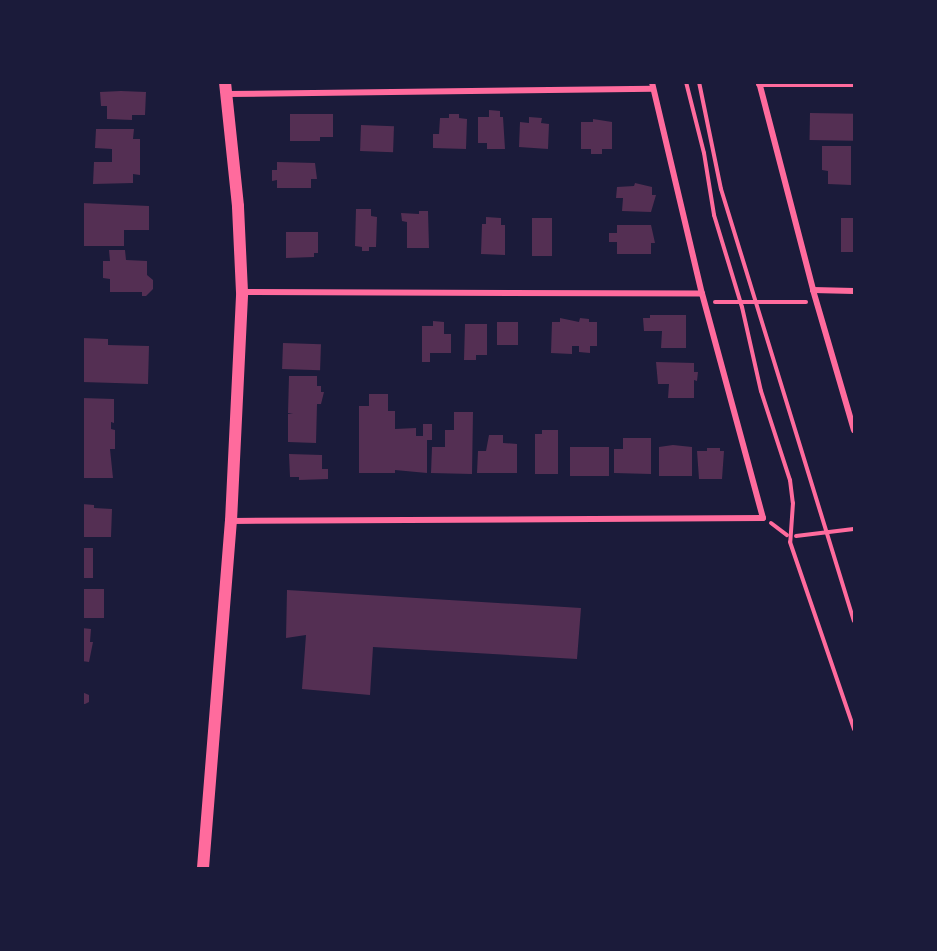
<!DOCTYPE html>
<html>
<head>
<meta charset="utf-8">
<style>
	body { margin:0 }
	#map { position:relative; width:937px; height:951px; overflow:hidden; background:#1b1b3a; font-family:"PT Serif",serif }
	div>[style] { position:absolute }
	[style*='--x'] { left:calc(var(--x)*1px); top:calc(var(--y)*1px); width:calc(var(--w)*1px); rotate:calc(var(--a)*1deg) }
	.building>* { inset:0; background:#542f53; transform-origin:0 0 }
	.path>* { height:4px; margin:-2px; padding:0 2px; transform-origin:2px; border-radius:2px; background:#ff6b9d }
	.minor>* { height:6px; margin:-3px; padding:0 3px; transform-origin:3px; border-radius:3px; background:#ff6b9d }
	.secondary>* { height:12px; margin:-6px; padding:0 6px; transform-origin:6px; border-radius:6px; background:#ff6b9d }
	span { translate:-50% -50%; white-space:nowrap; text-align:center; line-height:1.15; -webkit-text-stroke:5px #1b1b3a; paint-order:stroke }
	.frame { position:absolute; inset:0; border:84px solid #1b1b3a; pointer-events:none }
</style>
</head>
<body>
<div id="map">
	<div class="building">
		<i style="clip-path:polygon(121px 91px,146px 92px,145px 115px,132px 115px,132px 120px,107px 119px,107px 106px,101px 106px,100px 92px)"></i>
		<i style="clip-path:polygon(489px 110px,500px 111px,500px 117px,503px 117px,505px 149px,487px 149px,487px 143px,478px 143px,478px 117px,489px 117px)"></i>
		<i style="left:810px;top:113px;width:44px;height:27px;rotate:1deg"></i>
		<i style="clip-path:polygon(290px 114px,333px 114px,333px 137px,320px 137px,320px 141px,290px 141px)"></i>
		<i style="clip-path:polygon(449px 114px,459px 114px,459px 118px,467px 119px,466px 149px,433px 148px,433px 134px,439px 134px,440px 118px,449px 118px)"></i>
		<i style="clip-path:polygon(529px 117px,542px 118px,541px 123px,549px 124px,548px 149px,519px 147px,520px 122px,529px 123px)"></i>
		<i style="clip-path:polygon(593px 119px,612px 122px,612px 149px,602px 149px,602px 154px,591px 154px,591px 149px,581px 149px,581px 122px,593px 122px)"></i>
		<i style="left:361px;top:125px;width:33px;height:26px;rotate:2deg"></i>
		<i style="clip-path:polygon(96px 129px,134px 129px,133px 139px,140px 139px,140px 175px,133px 174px,133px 183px,93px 184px,94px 162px,112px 162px,112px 149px,95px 148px)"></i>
		<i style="clip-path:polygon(822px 146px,851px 146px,851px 185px,828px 184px,828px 171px,822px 170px)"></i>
		<i style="clip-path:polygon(277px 162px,315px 163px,317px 179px,311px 179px,311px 188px,277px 188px,277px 180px,272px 181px,272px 170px,277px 170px)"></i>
		<i style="clip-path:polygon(635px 183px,652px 187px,652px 195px,656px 195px,651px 212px,622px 211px,623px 198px,616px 198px,617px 187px,634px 186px)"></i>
		<i style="clip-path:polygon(82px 203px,149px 206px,149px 230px,124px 230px,124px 246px,82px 246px)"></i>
		<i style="clip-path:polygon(356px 209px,371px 209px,371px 216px,377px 217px,376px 247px,369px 247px,369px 251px,362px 251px,362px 247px,355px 246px)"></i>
		<i style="clip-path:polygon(419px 211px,428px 211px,429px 248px,407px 248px,407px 222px,402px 221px,401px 213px,419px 214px)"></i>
		<i style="clip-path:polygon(486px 217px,501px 218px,501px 225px,505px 225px,505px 255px,481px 254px,482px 224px,486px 224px)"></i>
		<i style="left:532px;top:218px;width:20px;height:38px"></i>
		<i style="left:841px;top:218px;width:13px;height:34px"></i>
		<i style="clip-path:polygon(617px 225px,651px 225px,655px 243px,651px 243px,651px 254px,617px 254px,617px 242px,609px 242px,609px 233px,617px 233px)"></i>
		<i style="clip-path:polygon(286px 232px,318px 232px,318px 253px,314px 253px,314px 257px,286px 258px)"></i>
		<i style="clip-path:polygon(109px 250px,125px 250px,126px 260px,147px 261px,147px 275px,153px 280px,153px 289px,146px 296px,142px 296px,142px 292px,110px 292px,110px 279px,103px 278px,103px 261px,110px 261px)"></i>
		<i style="clip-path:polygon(650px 315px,686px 315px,686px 348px,661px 348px,662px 331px,644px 331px,643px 318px,650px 318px)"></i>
		<i style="clip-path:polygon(560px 318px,579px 322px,580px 318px,589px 319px,589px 322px,597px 322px,597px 346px,590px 346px,590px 353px,579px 352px,579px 346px,572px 346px,572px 354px,551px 353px,552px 322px,560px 322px)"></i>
		<i style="clip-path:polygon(433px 321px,444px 322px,444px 334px,451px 334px,451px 353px,430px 353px,430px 362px,422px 362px,422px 326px,433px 326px)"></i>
		<i style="left:497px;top:322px;width:21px;height:23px"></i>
		<i style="clip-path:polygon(465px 324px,487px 324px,487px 355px,476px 355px,476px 360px,464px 360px)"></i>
		<i style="clip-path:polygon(82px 338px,108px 339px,108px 345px,149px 346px,148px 384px,82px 382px)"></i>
		<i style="left:283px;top:343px;width:38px;height:26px;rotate:2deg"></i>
		<i style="clip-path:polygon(656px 362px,694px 363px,694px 372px,698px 372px,697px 381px,694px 380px,694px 398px,668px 398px,669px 384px,658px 384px)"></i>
		<i style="clip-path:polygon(289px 376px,317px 376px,317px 386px,321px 386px,321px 392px,324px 392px,321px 404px,317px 404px,316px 443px,288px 442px,288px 414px,293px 413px,288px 413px)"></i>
		<i style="clip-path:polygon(369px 394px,388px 394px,388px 411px,395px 411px,395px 429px,416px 428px,416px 436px,423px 436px,423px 424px,432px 424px,432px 440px,427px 440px,427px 473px,395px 470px,395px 473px,359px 473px,359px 406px,369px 406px)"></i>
		<i style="clip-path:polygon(82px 398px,114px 399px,114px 423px,111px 422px,111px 429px,115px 430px,115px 449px,110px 449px,113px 478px,82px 478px)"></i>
		<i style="clip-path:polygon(454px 412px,473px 412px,472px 474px,431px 473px,432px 447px,445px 447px,445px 430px,454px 430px)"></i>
		<i style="clip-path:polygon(542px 430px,558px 430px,558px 474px,535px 474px,535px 434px,542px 434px)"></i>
		<i style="clip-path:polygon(489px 435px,503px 435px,503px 443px,517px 444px,517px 473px,477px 473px,478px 451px,486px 451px)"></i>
		<i style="clip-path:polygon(623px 438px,651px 438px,651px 474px,614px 473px,614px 449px,623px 449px)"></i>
		<i style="clip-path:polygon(673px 445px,692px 447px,692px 476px,659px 476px,659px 447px)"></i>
		<i style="left:570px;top:447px;width:39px;height:29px"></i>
		<i style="clip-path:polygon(707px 448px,720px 448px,720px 451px,724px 451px,722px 479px,699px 479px,697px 451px,707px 451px)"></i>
		<i style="clip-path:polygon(289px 454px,322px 455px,322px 469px,328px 469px,328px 479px,299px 480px,299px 477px,290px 477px)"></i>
		<i style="clip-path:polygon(82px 504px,94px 505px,94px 508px,112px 509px,111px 537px,82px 537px)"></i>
		<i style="left:82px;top:548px;width:11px;height:30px"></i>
		<i style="left:82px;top:589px;width:22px;height:29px"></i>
		<i style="clip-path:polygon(287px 590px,581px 608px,577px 659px,373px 647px,370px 695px,302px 689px,306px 635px,286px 638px)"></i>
		<i style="clip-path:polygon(82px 628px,91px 629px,90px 642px,93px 642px,89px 662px,82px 661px)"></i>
		<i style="clip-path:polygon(82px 692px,89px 695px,89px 702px,85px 704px,82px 704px)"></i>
	</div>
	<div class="path">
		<i style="--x:686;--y:82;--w:73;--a:75.8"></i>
		<i style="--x:704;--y:153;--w:63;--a:80.8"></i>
		<i style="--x:714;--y:215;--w:96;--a:73.1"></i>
		<i style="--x:742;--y:307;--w:86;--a:77.3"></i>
		<i style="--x:761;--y:391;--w:94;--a:72"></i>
		<i style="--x:790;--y:480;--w:23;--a:83"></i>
		<i style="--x:793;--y:503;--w:39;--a:94"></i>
		<i style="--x:790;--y:542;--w:198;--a:71.1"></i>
		<i style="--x:699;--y:82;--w:109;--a:78.4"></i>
		<i style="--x:721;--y:189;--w:452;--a:72.9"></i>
		<i style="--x:715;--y:302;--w:91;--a:0"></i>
		<i style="--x:771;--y:523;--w:20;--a:37"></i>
		<i style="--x:796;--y:536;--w:58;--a:-6.9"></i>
	</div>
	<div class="minor">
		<i style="--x:759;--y:82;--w:215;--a:75.4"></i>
		<i style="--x:813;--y:290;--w:146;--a:73.7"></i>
		<i style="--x:759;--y:84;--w:95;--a:0"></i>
		<i style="--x:226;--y:94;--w:427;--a:-0.7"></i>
		<i style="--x:813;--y:290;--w:41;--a:1.4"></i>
		<i style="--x:242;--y:292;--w:460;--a:0.2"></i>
		<i style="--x:231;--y:521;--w:532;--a:-0.32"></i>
		<i style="--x:763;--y:518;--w:232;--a:-105.2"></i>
		<i style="--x:702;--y:294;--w:218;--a:-103.3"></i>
	</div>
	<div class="secondary">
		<i style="--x:203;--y:868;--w:348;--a:-85.4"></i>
		<i style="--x:231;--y:521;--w:229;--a:-87.2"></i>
		<i style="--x:242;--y:292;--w:86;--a:-92.7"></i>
		<i style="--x:238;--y:206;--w:125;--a:-96"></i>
	</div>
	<div class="frame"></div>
</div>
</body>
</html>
